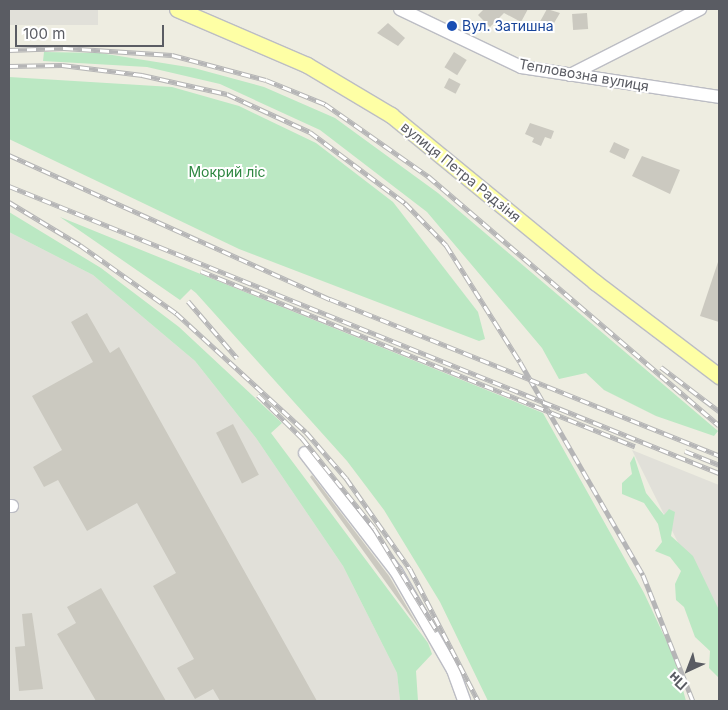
<!DOCTYPE html>
<html>
<head>
<meta charset="utf-8">
<style>
	body { margin:0 }
	#map { position:relative; width:728px; height:710px; overflow:hidden; background:#eeede1; font-family:Inter,sans-serif }
	div>[style] { position:absolute }
	[style*='--x'] { left:calc(var(--x)*1px); top:calc(var(--y)*1px); width:calc(var(--w)*1px); rotate:calc(var(--a)*1deg) }
	.industrial>* { inset:0; background:#e1e0d9; transform-origin:0 0 }
	.green>* { inset:0; background:#bbe8c3 }
	.building>* { inset:0; background:#cbc9c0; transform-origin:0 0 }
	.roads { filter:drop-shadow(1px 0 #bcbdc4) drop-shadow(-1px 0 #bcbdc4) drop-shadow(0 1px #bcbdc4) drop-shadow(0 -1px #bcbdc4) }
	.minor>* { height:12px; margin:-6px; padding:0 6px; transform-origin:6px; border-radius:6px; background:#fff }
	.major>* { height:15px; margin:-7.5px; padding:0 7.5px; transform-origin:7.5px; border-radius:7.5px; background:#feffa5 }
	.rail>* { height:5px; margin-top:-2.5px; transform-origin:0; background:repeating-linear-gradient(90deg,#fff 0 9px,#b5b5b6 0 18px); box-sizing:border-box; border-block:1px solid #b5b5b6 }
	.dots>* { width:14px; height:14px; translate:-50% -50%; box-sizing:border-box; border:2px solid #fff; border-radius:50% }
	span { translate:-50% -50%; white-space:nowrap; text-align:center; line-height:1.15; -webkit-text-stroke:4px #fff; paint-order:stroke }
	.transit-label { font-size:14px; color:#164399 }
	.left { translate:0 -50%; text-align:left }
	.street-label { font-size:14px; color:#5a5c63 }
	.park-label { font-size:14px; color:#2e8741 }
	.frame { position:absolute; inset:0; border:10px solid #5a5c63; pointer-events:none }
	.north { position:absolute; left:663px; top:645px; width:50px; height:50px; -webkit-text-stroke:4px #fff; paint-order:stroke; rotate:223deg; font-size:14px; font-weight:700; line-height:20px; text-align:center; color:#5a5c63 }
	.north::after { content:''; display:block; margin:auto; width:18px; height:22px; background:#5a5c63; clip-path:polygon(50% 0,100% 100%,50% 72%,0 100%) }
	.scale { position:absolute; left:15px; top:25px; width:149px; height:22px; box-sizing:border-box; border:2px solid #5a5c63; border-top:0; padding-left:6px; font-size:15px; line-height:18px; white-space:nowrap; color:#5a5c63; -webkit-text-stroke:4px #fff; paint-order:stroke }
</style>
</head>
<body>
<div id="map">
	<div class="industrial">
		<i style="left:9px;top:9px;width:89px;height:16px"></i>
		<i style="clip-path:polygon(9px 232px,93px 275px,195px 361px,256px 438px,343px 566px,397px 673px,400px 701px,9px 701px)"></i>
		<i style="clip-path:polygon(632px 450px,719px 485px,719px 647px,706px 599px)"></i>
	</div>
	<div class="green">
		<i style="clip-path:polygon(44px 52px,100px 53px,194px 68px,264px 87px,335px 118px,438px 193px,718px 431px,714px 436px,656px 416px,604px 390px,586px 373px,559px 379px,542px 348px,427px 212px,320px 130px,220px 84px,147px 67px,43px 61px)"></i>
		<i style="clip-path:polygon(9px 77px,172px 87px,239px 106px,316px 143px,393px 202px,478px 312px,485px 339px,479px 341px,239px 249px,9px 139px)"></i>
		<i style="clip-path:polygon(9px 212px,101px 268px,179px 327px,282px 423px,271px 433px,428px 643px,432px 654px,416px 671px,418px 701px,400px 701px,397px 673px,343px 566px,256px 438px,195px 361px,93px 275px,9px 232px)"></i>
		<i style="clip-path:polygon(60px 217px,543px 413px,644px 593px,674px 657px,686px 701px,488px 701px,440px 602px,384px 510px,347px 461px,196px 293px,191px 289px,180px 300px)"></i>
		<i style="clip-path:polygon(634px 456px,646px 493px,664px 515px,669px 509px,675px 512px,671px 536px,693px 556px,719px 610px,719px 678px,709px 668px,710px 651px,695px 637px,684px 607px,676px 600px,675px 584px,681px 571px,670px 557px,655px 551px,662px 542px,658px 524px,644px 503px,622px 494px,622px 483px,632px 474px,630px 463px)"></i>
	</div>
	<div class="building">
		<i style="clip-path:polygon(484px 9px,528px 9px,521px 22px,504px 13px,490px 27px,478px 15px)"></i>
		<i style="clip-path:polygon(547px 9px,560px 13px,548px 33px,537px 27px)"></i>
		<i style="left:587px;top:13px;width:16px;height:15px;rotate:86deg"></i>
		<i style="clip-path:polygon(388px 23px,405px 38px,398px 46px,377px 33px)"></i>
		<i style="left:454px;top:52px;width:15px;height:18px;rotate:32deg"></i>
		<i style="left:449px;top:78px;width:13px;height:11px;rotate:27deg"></i>
		<i style="clip-path:polygon(530px 123px,554px 131px,551px 139px,545px 137px,541px 146px,532px 142px,534px 138px,525px 134px)"></i>
		<i style="left:614px;top:142px;width:17px;height:11px;rotate:25deg"></i>
		<i style="clip-path:polygon(642px 156px,680px 170px,670px 194px,632px 176px)"></i>
		<i style="clip-path:polygon(718px 262px,719px 262px,719px 322px,700px 316px)"></i>
		<i style="clip-path:polygon(87px 313px,110px 353px,119px 347px,317px 701px,220px 701px,213px 689px,195px 699px,177px 668px,194px 659px,153px 586px,176px 573px,137px 503px,87px 531px,58px 480px,44px 487px,33px 467px,62px 450px,32px 396px,93px 362px,71px 322px)"></i>
		<i style="left:233px;top:424px;width:57px;height:19px;rotate:63deg"></i>
		<i style="clip-path:polygon(312px 475px,389px 576px,421px 631px,310px 477px)"></i>
		<i style="clip-path:polygon(101px 588px,166px 701px,96px 701px,57px 634px,76px 623px,67px 607px)"></i>
		<i style="clip-path:polygon(32px 613px,43px 689px,19px 691px,15px 647px,25px 646px,22px 614px)"></i>
	</div>
	<div class="roads">
		<div class="minor">
			<i style="--x:400;--y:9;--w:134;--a:25.6"></i>
			<i style="--x:521;--y:67;--w:200;--a:8.6"></i>
			<i style="--x:570;--y:75;--w:146;--a:-26.9"></i>
			<i style="--x:305;--y:453;--w:149;--a:52.4"></i>
			<i style="--x:396;--y:571;--w:114;--a:60.1"></i>
			<i style="--x:453;--y:670;--w:33;--a:70"></i>
			<i style="--x:9;--y:506;--w:3;--a:0"></i>
		</div>
		<div class="major">
			<i style="--x:177;--y:9;--w:142;--a:23.3"></i>
			<i style="--x:307;--y:65;--w:98;--a:30.8"></i>
			<i style="--x:391;--y:115;--w:264;--a:39.3"></i>
			<i style="--x:595;--y:282;--w:156;--a:37.2"></i>
		</div>
	</div>
	<div class="rail">
		<i style="--x:9;--y:50;--w:55;--a:-2.1"></i>
		<i style="--x:64;--y:48;--w:108;--a:3.7"></i>
		<i style="--x:172;--y:55;--w:97;--a:14.9"></i>
		<i style="--x:266;--y:80;--w:64;--a:22.1"></i>
		<i style="--x:325;--y:104;--w:126;--a:35"></i>
		<i style="--x:428;--y:176;--w:383;--a:40.6"></i>
		<i style="--x:9;--y:66;--w:53;--a:-1.1"></i>
		<i style="--x:62;--y:65;--w:81;--a:7.1"></i>
		<i style="--x:142;--y:75;--w:87;--a:12.6"></i>
		<i style="--x:227;--y:94;--w:91;--a:24.6"></i>
		<i style="--x:310;--y:132;--w:119;--a:36.8"></i>
		<i style="--x:405;--y:203;--w:59;--a:45.7"></i>
		<i style="--x:446;--y:245;--w:138;--a:57.7"></i>
		<i style="--x:520;--y:362;--w:246;--a:60"></i>
		<i style="--x:643;--y:575;--w:136;--a:68.4"></i>
		<i style="--x:9;--y:155;--w:352;--a:24.2"></i>
		<i style="--x:330;--y:299;--w:419;--a:21.9"></i>
		<i style="--x:9;--y:186;--w:766;--a:22.01"></i>
		<i style="--x:9;--y:202;--w:83;--a:31.2"></i>
		<i style="--x:80;--y:245;--w:118;--a:35.3"></i>
		<i style="--x:176;--y:313;--w:176;--a:42.5"></i>
		<i style="--x:306;--y:432;--w:61;--a:49"></i>
		<i style="--x:346;--y:478;--w:111;--a:54.9"></i>
		<i style="--x:410;--y:569;--w:148;--a:62.7"></i>
		<i style="--x:201;--y:271;--w:468;--a:22"></i>
		<i style="--x:188;--y:301;--w:75;--a:49.3"></i>
		<i style="--x:661;--y:367;--w:73;--a:37.2"></i>
		<i style="--x:258;--y:395;--w:62;--a:44.3"></i>
		<i style="--x:302;--y:438;--w:115;--a:51.3"></i>
		<i style="--x:374;--y:528;--w:121;--a:58.5"></i>
		<i style="--x:685;--y:451;--w:37;--a:22"></i>
	</div>
	<div class="dots">
		<i style="left:452px;top:26px;background:#1a4fb4"></i>
	</div>
	<div class="transit-label">
		<span class="left" style="left:462px;top:26px">Вул. Затишна</span>
	</div>
	<div class="street-label">
		<span style="left:584px;top:75px;rotate:10deg">Тепловозна вулиця</span>
		<span style="left:461px;top:172px;rotate:39deg">вулиця Петра Радзіня</span>
	</div>
	<div class="park-label">
		<span style="left:227px;top:172px">Мокрий ліс</span>
	</div>
	<div class="frame"></div>
	<div class="north">Пн</div>
	<div class="scale">100 m</div>
</div>
</body>
</html>
